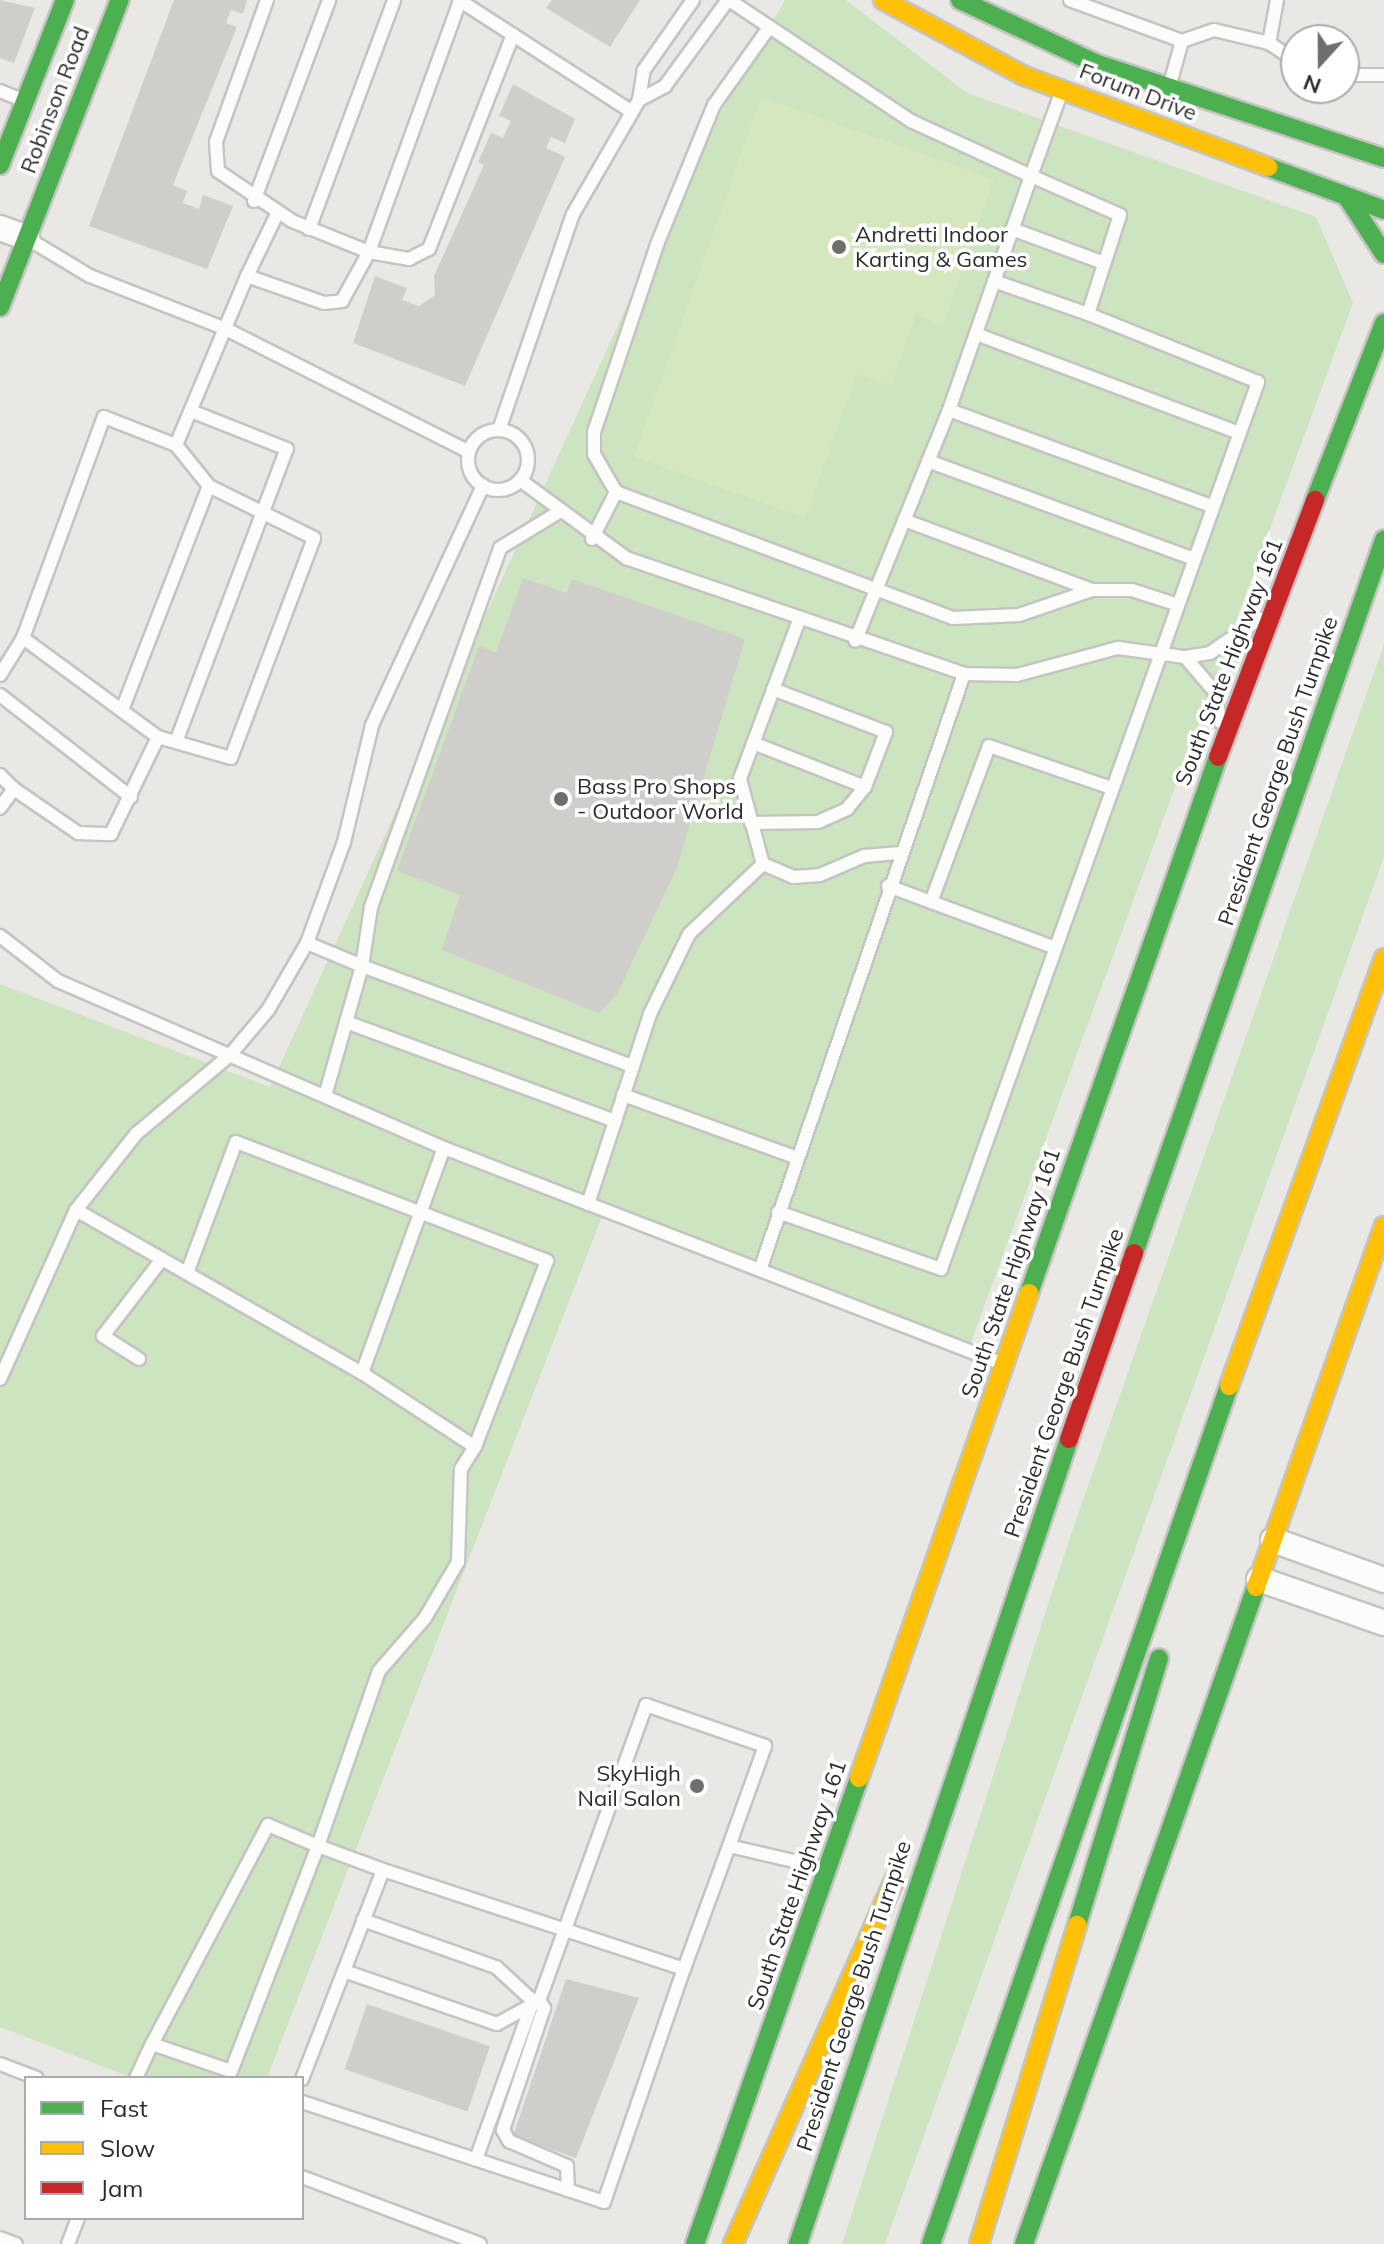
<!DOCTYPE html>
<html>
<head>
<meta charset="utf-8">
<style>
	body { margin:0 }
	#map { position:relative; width:1384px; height:2244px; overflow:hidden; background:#eae8e4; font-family:Mulish,sans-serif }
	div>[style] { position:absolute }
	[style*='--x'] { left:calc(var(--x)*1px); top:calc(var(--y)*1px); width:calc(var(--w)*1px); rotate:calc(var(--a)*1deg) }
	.green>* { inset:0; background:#cce4c0 }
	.pitch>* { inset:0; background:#d5e7be }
	.building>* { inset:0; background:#cfceca; transform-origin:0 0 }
	.roads { filter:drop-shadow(2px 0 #c4c4c3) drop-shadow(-2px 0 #c4c4c3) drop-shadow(0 2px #c4c4c3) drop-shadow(0 -2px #c4c4c3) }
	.lane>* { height:12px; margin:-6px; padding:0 6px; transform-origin:6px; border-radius:6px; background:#fcfcfb }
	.lane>.ring { margin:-6px; padding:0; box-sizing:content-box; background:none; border:12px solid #fcfcfb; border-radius:50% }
	.street>* { height:24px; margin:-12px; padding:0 12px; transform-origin:12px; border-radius:12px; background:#fcfcfb }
	.fast>* { height:18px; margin:-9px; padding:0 9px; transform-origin:9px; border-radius:9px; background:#4caf50 }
	.slow>* { height:18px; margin:-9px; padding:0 9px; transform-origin:9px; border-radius:9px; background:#ffc107 }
	.jam>* { height:18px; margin:-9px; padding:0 9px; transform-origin:9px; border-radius:9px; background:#c62828 }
	.dots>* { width:22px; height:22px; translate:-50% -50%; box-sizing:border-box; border:4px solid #fff; border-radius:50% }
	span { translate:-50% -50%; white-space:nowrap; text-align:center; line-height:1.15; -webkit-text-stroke:7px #fff; paint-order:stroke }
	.street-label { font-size:22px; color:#2d2d2d }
	.poi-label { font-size:22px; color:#2d2d2d }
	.left { translate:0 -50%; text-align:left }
	.right { translate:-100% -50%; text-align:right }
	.legend { position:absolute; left:24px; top:2076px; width:280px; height:144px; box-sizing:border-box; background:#fff; border:2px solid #ababab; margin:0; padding:10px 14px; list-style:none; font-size:24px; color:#2d2d2d }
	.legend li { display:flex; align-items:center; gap:16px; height:40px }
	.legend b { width:40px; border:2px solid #ababab }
	.north { position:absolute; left:1280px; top:24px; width:80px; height:80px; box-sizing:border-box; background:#fff; border:2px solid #ababab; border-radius:50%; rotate:201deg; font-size:22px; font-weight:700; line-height:32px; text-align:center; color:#2d2d2d }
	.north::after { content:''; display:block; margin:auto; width:28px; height:36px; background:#6f6e6d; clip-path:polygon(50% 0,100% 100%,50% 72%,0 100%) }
</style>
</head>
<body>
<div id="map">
	<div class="green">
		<i style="clip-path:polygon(785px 0,846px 0,967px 93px,1316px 217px,1353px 303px,967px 1353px,603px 1214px,267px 2078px,133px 2078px,0 2027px,0 984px,270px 1087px,692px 163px)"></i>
		<i style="clip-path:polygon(1384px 644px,1384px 857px,885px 2244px,842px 2244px,1069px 1540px)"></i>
	</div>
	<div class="pitch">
		<i style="clip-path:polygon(761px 97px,994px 179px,943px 325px,916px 315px,891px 386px,857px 374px,805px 518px,634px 457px)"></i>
	</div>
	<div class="building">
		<i style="clip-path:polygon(0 0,35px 8px,14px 63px,0 58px)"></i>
		<i style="clip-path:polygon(174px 0,247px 0,243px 14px,231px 10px,226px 23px,237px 27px,173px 185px,187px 191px,183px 203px,199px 209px,203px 195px,233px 206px,207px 269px,89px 226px)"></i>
		<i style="clip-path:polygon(552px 0,640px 0,610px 47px,546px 8px)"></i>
		<i style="clip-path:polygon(513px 84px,575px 119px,565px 143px,551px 137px,546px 148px,565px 157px,465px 386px,353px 343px,375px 276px,407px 288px,402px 300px,419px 306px,435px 295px,434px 276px,484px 165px,478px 162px,491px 133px,503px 138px,511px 121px,499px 116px)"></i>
		<i style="clip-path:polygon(523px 578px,567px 593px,572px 579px,745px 639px,676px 870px,617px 994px,599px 1013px,442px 950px,460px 895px,397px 871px,479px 646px,496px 653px)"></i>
		<i style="clip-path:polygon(566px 1979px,639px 1998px,576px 2158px,513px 2136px)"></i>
		<i style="left:367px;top:2004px;width:130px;height:69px;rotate:19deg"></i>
	</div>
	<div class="roads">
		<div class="lane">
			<i style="--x:267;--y:0;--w:151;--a:109.8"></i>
			<i style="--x:216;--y:142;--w:29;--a:86"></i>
			<i style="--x:218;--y:171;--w:89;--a:34"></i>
			<i style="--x:292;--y:221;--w:83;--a:21.9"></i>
			<i style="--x:369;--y:252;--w:41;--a:9.9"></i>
			<i style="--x:409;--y:259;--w:22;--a:-27"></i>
			<i style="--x:429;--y:249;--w:230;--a:-68.6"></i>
			<i style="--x:459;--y:0;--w:206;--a:32.9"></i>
			<i style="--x:729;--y:0;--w:219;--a:33.6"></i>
			<i style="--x:911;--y:121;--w:132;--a:24.6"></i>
			<i style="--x:1031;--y:176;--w:248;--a:109.3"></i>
			<i style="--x:949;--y:410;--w:249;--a:112.1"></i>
			<i style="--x:1070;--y:0;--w:119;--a:20.1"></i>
			<i style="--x:1182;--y:41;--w:45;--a:105.6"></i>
			<i style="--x:1277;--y:0;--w:44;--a:100.5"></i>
			<i style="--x:1269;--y:43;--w:32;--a:34"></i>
			<i style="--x:1182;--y:41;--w:34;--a:-19"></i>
			<i style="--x:1214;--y:30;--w:57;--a:13.3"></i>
			<i style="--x:1344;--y:75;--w:40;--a:0"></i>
			<i style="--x:0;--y:91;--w:24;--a:22"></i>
			<i style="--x:639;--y:100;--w:30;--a:-28"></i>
			<i style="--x:665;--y:86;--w:107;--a:-53.8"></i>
			<i style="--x:254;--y:201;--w:215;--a:-69.5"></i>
			<i style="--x:277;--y:214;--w:69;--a:115.8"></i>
			<i style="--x:247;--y:276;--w:82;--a:19.3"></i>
			<i style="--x:324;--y:303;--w:18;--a:-6"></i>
			<i style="--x:342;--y:301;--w:56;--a:-61.1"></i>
			<i style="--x:369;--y:252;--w:267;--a:-70.1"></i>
			<i style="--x:309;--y:229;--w:244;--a:-69.6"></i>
			<i style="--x:1012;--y:229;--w:98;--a:20.3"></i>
			<i style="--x:30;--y:240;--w:70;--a:31"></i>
			<i style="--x:90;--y:276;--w:146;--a:21.3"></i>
			<i style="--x:226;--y:329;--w:272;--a:26.8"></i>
			<i style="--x:994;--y:281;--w:100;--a:19.3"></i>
			<i style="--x:976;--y:334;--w:281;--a:20.6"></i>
			<i style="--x:949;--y:410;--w:279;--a:20.1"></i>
			<i style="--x:499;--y:430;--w:228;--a:-71.1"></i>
			<i style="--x:573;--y:214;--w:132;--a:-59.9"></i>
			<i style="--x:639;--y:100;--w:30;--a:-81"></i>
			<i style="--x:644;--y:70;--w:85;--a:-55"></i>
			<i class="ring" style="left:468px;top:430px;width:48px;height:48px"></i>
			<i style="--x:928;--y:461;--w:281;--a:20.2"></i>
			<i style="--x:520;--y:480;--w:132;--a:36.3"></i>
			<i style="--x:626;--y:558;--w:357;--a:18.9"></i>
			<i style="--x:964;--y:674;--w:53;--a:1.1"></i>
			<i style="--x:1017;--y:675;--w:105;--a:-15"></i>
			<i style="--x:1118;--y:648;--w:68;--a:7.7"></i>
			<i style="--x:1185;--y:657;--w:25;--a:-9"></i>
			<i style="--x:1210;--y:653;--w:60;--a:-34.8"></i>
			<i style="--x:616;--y:492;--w:360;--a:20.5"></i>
			<i style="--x:953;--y:618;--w:66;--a:-2.6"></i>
			<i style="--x:1019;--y:615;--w:77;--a:-18.9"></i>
			<i style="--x:1092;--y:590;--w:40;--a:0"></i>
			<i style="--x:1132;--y:590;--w:45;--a:18"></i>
			<i style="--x:904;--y:520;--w:201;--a:20.4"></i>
			<i style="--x:592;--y:539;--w:53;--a:-62.9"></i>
			<i style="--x:616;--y:492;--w:44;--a:-120.1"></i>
			<i style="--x:594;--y:454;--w:22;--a:-90"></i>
			<i style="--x:594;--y:432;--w:200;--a:-71.4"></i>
			<i style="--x:658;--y:242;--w:148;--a:-67.8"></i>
			<i style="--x:714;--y:105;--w:93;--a:-54.6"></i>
			<i style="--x:799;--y:620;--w:170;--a:110.4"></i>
			<i style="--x:740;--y:779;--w:88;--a:74.9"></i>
			<i style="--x:763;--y:864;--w:33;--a:23"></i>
			<i style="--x:793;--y:877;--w:27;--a:-4"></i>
			<i style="--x:820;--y:875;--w:48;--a:-23.4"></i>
			<i style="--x:864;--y:856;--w:36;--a:-5"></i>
			<i style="--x:23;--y:638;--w:167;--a:36.3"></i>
			<i style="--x:1185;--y:657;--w:48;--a:49.3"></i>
			<i style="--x:1216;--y:693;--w:29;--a:82"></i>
			<i style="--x:0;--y:675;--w:44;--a:-58.1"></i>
			<i style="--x:23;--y:638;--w:235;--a:-69.9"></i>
			<i style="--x:104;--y:417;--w:77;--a:21.3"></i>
			<i style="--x:0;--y:695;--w:166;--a:37.9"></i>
			<i style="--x:122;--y:710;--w:240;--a:-68.8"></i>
			<i style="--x:176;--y:742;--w:313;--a:-69.3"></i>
			<i style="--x:287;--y:449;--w:103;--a:-158.4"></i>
			<i style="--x:753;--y:743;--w:120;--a:21.4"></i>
			<i style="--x:0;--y:775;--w:20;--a:45"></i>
			<i style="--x:0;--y:808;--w:24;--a:-54"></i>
			<i style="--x:14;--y:789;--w:78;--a:34.5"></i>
			<i style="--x:78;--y:833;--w:33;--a:2"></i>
			<i style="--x:111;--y:834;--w:108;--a:-64.1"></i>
			<i style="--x:158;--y:737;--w:76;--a:16"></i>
			<i style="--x:231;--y:758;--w:235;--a:-69.3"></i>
			<i style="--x:314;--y:538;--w:117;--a:-153.7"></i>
			<i style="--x:209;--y:486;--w:53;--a:-128.8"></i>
			<i style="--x:176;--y:445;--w:183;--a:-67.2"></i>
			<i style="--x:751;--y:823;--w:67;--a:-0.9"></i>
			<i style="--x:818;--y:822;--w:32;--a:-24"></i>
			<i style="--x:847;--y:809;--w:28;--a:-51"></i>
			<i style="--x:865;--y:787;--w:59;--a:-69.1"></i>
			<i style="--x:886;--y:732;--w:121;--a:-159.2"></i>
			<i style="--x:888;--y:886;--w:176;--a:20.3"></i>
			<i style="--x:931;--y:902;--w:166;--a:-69.6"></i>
			<i style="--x:989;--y:746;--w:127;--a:18.9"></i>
			<i style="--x:0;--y:936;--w:73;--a:37.8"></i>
			<i style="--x:58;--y:981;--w:421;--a:23.4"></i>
			<i style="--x:444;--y:1148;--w:599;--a:21.13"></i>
			<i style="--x:307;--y:943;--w:60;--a:22.7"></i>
			<i style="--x:362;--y:966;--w:60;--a:-81.3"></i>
			<i style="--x:371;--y:907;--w:381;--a:-70.2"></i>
			<i style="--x:500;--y:548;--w:69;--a:-31.4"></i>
			<i style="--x:346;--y:1022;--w:287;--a:20.2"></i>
			<i style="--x:623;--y:1095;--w:183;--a:19.8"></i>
			<i style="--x:325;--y:1096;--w:135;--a:-74.1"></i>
			<i style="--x:362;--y:966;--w:289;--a:20.3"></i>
			<i style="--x:588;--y:1204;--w:200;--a:-71.9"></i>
			<i style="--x:650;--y:1014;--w:89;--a:-64"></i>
			<i style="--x:689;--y:934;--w:102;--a:-43.4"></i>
			<i style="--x:76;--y:1210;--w:97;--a:-51.7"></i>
			<i style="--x:136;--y:1134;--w:123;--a:-40"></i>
			<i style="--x:230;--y:1055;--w:59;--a:-49.8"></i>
			<i style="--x:268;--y:1010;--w:78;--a:-59.8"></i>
			<i style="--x:307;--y:943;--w:108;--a:-69.9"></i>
			<i style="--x:344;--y:842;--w:120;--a:-76.5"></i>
			<i style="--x:372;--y:725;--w:264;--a:-65.1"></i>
			<i style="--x:778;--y:1212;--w:173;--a:19.3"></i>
			<i style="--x:941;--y:1269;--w:942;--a:-70.33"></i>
			<i style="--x:1258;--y:382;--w:183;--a:-158.2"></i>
			<i style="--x:1088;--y:314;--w:104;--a:-72.1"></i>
			<i style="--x:1120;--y:215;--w:97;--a:-156.3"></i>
			<i style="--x:1031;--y:176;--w:88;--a:-70.1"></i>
			<i style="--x:760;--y:1270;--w:630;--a:-71.1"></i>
			<i style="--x:187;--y:1273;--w:140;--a:-69.5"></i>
			<i style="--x:236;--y:1142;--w:333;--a:20.9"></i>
			<i style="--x:547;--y:1261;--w:199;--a:111.2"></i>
			<i style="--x:475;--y:1447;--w:135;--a:-146.8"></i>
			<i style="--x:139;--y:1359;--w:43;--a:-147.4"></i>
			<i style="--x:103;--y:1336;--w:97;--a:-52.5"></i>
			<i style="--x:0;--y:1379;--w:185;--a:-65.8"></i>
			<i style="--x:76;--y:1210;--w:329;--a:29.7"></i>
			<i style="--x:362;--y:1373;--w:239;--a:-70"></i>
			<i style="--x:268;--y:1825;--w:54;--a:22.8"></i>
			<i style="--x:318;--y:1846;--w:241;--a:111.1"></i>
			<i style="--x:231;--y:2071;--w:83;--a:-161.1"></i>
			<i style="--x:152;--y:2044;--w:248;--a:-62.1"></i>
			<i style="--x:383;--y:1870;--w:69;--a:-159.7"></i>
			<i style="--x:318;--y:1846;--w:185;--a:-70.8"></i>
			<i style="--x:379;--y:1671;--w:70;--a:-49"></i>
			<i style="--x:425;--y:1618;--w:65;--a:-59.5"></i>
			<i style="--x:458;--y:1562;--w:93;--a:-88.2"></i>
			<i style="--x:461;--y:1469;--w:26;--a:-58"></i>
			<i style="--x:363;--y:1920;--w:141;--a:19.5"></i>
			<i style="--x:496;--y:1967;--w:50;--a:42.6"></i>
			<i style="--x:533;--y:2001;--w:168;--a:109.8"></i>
			<i style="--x:344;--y:1971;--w:162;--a:19.1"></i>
			<i style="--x:497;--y:2024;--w:48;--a:-28.7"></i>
			<i style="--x:539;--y:2001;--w:315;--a:-70.1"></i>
			<i style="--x:646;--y:1705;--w:126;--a:19"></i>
			<i style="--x:765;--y:1746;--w:106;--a:109.8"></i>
			<i style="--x:539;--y:2001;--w:9;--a:54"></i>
			<i style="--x:544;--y:2008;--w:129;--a:108.6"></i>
			<i style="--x:503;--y:2130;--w:13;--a:61"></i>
			<i style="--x:509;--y:2141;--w:63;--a:23.3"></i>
			<i style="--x:567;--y:2166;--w:24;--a:88"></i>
			<i style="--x:0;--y:2064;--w:39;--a:21"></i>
			<i style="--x:136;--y:2078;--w:38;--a:-65"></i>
			<i style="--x:302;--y:2079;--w:224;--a:-68.8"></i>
			<i style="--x:383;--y:1870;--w:317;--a:18.2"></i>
			<i style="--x:684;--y:1969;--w:131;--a:-69.9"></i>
			<i style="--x:729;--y:1846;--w:98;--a:13"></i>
			<i style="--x:302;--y:2102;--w:318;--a:18.3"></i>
			<i style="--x:604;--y:2202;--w:246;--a:-71.1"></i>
			<i style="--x:302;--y:2177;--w:190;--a:20.6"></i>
			<i style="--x:0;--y:2238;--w:17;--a:21"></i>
			<i style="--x:68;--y:2244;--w:28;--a:-69"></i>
		</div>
		<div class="street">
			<i style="--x:0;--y:228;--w:29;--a:20"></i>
			<i style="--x:1273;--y:1540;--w:118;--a:19.8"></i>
			<i style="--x:1259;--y:1579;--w:133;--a:19.4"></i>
		</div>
		<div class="fast">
			<i style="--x:960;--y:0;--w:149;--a:25"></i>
			<i style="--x:1095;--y:63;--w:304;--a:18.2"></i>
			<i style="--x:0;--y:165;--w:177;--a:-68.5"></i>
			<i style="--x:1268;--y:167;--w:124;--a:20.3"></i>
			<i style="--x:1347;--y:197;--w:68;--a:57"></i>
			<i style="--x:0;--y:307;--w:330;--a:-68.7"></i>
			<i style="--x:1315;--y:500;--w:190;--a:-68.7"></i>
			<i style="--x:1134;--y:1253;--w:756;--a:-70.68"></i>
			<i style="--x:1029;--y:1293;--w:568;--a:-70.58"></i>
			<i style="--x:1077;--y:1925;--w:279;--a:-72.9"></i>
			<i style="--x:695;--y:2244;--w:494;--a:-70.6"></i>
			<i style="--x:798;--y:2244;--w:849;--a:-71.39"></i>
			<i style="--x:931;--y:2244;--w:908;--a:-70.85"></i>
			<i style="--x:1024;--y:2244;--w:697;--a:-70.55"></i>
		</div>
		<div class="slow">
			<i style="--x:883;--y:0;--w:158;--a:28.3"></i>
			<i style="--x:1022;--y:75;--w:263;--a:20.5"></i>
			<i style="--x:1229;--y:1386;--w:455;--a:-70.1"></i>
			<i style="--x:1256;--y:1587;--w:383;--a:-70.5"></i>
			<i style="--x:859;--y:1778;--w:514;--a:-70.68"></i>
			<i style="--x:733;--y:2244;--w:398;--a:-66.1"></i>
			<i style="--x:979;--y:2244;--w:334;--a:-72.9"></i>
		</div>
		<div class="jam">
			<i style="--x:1218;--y:757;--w:275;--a:-69.3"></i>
			<i style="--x:1069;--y:1439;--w:197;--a:-70.7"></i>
		</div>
	</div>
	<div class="dots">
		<i style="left:839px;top:247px;background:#6f6e6d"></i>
		<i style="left:561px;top:799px;background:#6f6e6d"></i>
		<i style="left:697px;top:1786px;background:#6f6e6d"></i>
	</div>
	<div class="street-label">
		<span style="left:1138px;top:92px;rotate:21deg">Forum Drive</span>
		<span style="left:55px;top:100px;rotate:-69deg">Robinson Road</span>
		<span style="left:1229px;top:662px;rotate:-69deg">South State Highway 161</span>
		<span style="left:1278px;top:771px;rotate:-71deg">President George Bush Turnpike</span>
		<span style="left:1011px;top:1273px;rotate:-71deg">South State Highway 161</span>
		<span style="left:1064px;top:1383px;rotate:-71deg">President George Bush Turnpike</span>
		<span style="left:797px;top:1885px;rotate:-71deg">South State Highway 161</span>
		<span style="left:854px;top:1996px;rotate:-72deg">President George Bush Turnpike</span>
	</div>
	<div class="poi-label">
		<span class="left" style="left:855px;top:247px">Andretti Indoor<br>Karting &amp; Games</span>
		<span class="left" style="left:577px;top:799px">Bass Pro Shops<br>- Outdoor World</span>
		<span class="right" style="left:681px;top:1786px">SkyHigh<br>Nail Salon</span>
	</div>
	<ul class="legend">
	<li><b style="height:10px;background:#4caf50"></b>Fast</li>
	<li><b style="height:10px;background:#ffc107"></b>Slow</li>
	<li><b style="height:10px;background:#c62828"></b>Jam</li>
	</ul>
	<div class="north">N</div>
</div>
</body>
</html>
